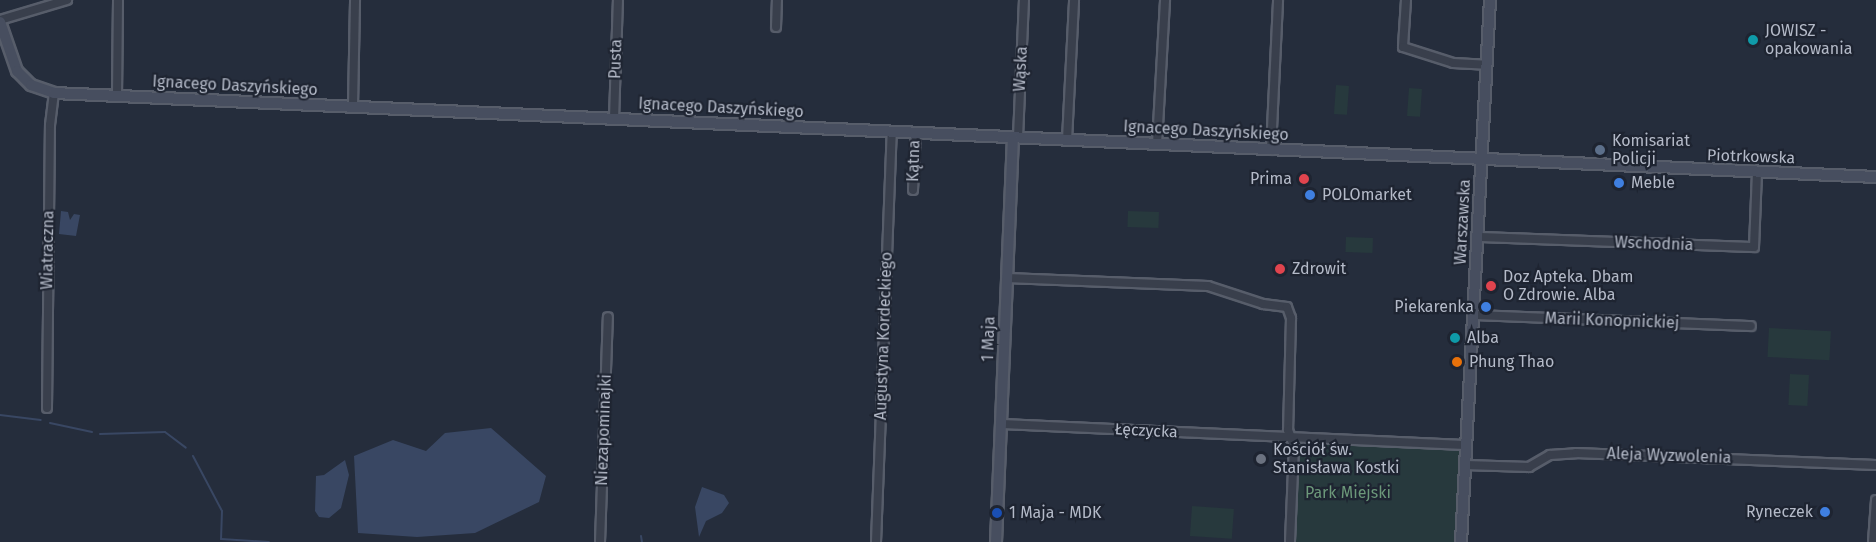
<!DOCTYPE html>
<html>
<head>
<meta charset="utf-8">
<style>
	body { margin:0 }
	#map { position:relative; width:1876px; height:542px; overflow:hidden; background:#252d3c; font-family:"Fira Sans",sans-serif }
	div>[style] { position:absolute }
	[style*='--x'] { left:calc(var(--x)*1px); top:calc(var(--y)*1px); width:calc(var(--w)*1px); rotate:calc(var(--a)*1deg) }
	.green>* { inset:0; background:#27393d; transform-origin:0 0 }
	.water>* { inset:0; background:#394763 }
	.stream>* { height:2px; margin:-1px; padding:0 1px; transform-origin:1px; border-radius:1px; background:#394763 }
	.roads { filter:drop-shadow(2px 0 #575d6a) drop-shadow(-2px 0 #575d6a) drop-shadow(0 2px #575d6a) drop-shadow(0 -2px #575d6a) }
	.street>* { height:8px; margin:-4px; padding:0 4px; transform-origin:4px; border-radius:4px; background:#393f4c }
	.secondary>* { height:10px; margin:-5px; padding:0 5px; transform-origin:5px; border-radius:5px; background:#474e5f }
	.dots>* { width:16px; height:16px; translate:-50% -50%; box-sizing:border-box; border:3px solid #1e2431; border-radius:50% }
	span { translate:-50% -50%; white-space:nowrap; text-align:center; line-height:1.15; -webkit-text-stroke:4.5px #1e2431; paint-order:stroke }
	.poi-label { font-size:16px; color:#b4bac8 }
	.left { translate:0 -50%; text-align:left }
	.right { translate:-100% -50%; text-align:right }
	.street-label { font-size:16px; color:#b4bac8 }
	.park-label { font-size:16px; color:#6c987a }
</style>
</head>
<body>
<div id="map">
	<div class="green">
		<i style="left:1336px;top:85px;width:13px;height:29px;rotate:4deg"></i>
		<i style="left:1409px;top:88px;width:13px;height:28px;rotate:4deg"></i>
		<i style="left:1128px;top:211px;width:31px;height:16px;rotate:2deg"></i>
		<i style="left:1346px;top:237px;width:27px;height:15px;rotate:2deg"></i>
		<i style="left:1769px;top:328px;width:62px;height:29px;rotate:3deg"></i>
		<i style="left:1790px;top:374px;width:19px;height:31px;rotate:3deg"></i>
		<i style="left:1300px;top:441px;width:161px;height:101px;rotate:3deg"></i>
		<i style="left:1192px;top:506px;width:42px;height:30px;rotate:4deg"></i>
	</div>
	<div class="water">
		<i style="clip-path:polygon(61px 211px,68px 212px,70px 220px,74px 214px,80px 215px,76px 236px,59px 234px)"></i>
		<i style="clip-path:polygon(491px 428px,546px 476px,539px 502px,475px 533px,417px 537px,358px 533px,354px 456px,393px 440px,426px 451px,445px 433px)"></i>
		<i style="clip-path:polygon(345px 460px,349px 475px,341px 508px,329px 518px,319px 517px,315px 511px,316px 476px,324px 475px)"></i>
		<i style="clip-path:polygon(702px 487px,724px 495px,729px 503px,722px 513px,706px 521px,699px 537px,695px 507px)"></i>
	</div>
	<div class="stream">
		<i style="--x:0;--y:415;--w:41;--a:7"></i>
		<i style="--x:50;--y:423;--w:43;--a:12.1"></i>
		<i style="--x:100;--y:434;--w:65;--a:-1.8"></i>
		<i style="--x:165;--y:432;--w:26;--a:37"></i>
		<i style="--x:193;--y:456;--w:62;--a:62.2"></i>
		<i style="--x:222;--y:511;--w:28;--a:92"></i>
		<i style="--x:221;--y:539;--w:48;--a:3.6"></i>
		<i style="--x:641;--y:536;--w:6;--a:81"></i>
	</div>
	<div class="roads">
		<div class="street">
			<i style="--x:1406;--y:0;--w:47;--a:93.7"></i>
			<i style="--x:1403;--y:47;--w:52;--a:17.7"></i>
			<i style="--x:1453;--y:63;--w:33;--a:3"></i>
			<i style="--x:0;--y:20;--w:70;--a:-16.6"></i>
			<i style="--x:776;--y:27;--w:27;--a:-88"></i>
			<i style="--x:117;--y:96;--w:96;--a:-89.4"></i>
			<i style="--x:353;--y:106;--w:106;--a:-88.9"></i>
			<i style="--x:614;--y:119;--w:119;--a:-88.1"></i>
			<i style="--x:1018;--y:137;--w:137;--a:-87.5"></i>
			<i style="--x:1067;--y:140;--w:140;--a:-87.1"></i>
			<i style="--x:1157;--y:144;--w:144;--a:-86.8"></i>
			<i style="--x:1271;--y:150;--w:150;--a:-87.3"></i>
			<i style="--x:913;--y:190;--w:58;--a:-87"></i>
			<i style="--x:1478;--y:237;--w:276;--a:2.1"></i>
			<i style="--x:1754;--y:247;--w:75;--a:-87.7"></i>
			<i style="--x:1007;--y:278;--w:201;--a:2.3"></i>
			<i style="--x:1208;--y:286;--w:58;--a:18.1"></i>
			<i style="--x:1263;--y:304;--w:24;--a:7"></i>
			<i style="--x:1287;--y:307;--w:12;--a:70"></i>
			<i style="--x:1291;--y:318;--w:112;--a:91.5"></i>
			<i style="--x:1288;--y:430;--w:17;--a:69"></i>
			<i style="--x:1294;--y:446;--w:96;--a:92.4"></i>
			<i style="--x:1473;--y:315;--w:278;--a:2.3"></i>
			<i style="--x:47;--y:408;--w:283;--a:-89.4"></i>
			<i style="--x:50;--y:125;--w:32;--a:-83"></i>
			<i style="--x:1001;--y:424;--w:465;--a:2.6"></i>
			<i style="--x:1465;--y:465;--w:64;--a:1.8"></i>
			<i style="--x:1529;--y:467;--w:24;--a:-30"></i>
			<i style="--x:1550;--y:455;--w:26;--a:-4"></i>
			<i style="--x:1576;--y:453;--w:300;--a:2.3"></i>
			<i style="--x:600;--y:542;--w:225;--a:-88"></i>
			<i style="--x:876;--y:542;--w:411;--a:-87.8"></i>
			<i style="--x:1873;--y:542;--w:42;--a:-85.9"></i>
		</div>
		<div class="secondary">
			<i style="--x:0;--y:22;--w:52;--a:70.9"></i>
			<i style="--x:17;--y:71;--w:20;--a:45"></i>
			<i style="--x:31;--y:85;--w:24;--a:19"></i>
			<i style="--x:54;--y:93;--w:1824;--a:2.64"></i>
			<i style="--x:996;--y:542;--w:405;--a:-87.6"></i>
			<i style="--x:1461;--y:542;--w:543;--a:-86.94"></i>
		</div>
	</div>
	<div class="dots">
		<i style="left:1753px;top:40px;background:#0f9aa8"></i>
		<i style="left:1600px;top:150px;background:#5c6f8a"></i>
		<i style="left:1304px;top:179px;background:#e0444e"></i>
		<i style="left:1619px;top:183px;background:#3f7fe0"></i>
		<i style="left:1310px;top:195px;background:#3f7fe0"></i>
		<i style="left:1280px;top:269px;background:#e0444e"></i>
		<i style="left:1491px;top:286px;background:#e0444e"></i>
		<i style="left:1486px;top:307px;background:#3f7fe0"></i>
		<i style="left:1455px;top:338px;background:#0f9aa8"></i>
		<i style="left:1457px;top:362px;background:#e8710a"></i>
		<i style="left:1261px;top:459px;background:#6b7280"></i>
		<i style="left:1825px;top:512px;background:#3f7fe0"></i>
		<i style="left:997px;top:513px;background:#1a4fb4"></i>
	</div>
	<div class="poi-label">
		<span class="left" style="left:1765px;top:40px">JOWISZ -<br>opakowania</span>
		<span class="left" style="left:1612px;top:150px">Komisariat<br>Policji</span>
		<span class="right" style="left:1292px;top:179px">Prima</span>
		<span class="left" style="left:1631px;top:183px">Meble</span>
		<span class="left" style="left:1322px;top:195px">POLOmarket</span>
		<span class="left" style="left:1292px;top:269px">Zdrowit</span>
		<span class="left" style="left:1503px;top:286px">Doz Apteka. Dbam<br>O Zdrowie. Alba</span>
		<span class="right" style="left:1474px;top:307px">Piekarenka</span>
		<span class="left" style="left:1467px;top:338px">Alba</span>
		<span class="left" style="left:1469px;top:362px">Phung Thao</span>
		<span class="left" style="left:1273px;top:459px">Kościół św.<br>Stanisława Kostki</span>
		<span class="right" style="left:1813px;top:512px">Ryneczek</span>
		<span class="left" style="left:1009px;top:513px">1 Maja - MDK</span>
	</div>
	<div class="street-label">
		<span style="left:616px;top:59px;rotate:-88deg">Pusta</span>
		<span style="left:1021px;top:69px;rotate:-87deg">Wąska</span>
		<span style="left:235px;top:86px;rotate:3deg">Ignacego Daszyńskiego</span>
		<span style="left:721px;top:108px;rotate:3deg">Ignacego Daszyńskiego</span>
		<span style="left:1206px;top:131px;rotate:3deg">Ignacego Daszyńskiego</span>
		<span style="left:1751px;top:157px;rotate:2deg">Piotrkowska</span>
		<span style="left:914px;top:161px;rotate:-88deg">Kątna</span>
		<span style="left:1463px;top:222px;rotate:-87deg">Warszawska</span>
		<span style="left:1654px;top:244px;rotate:2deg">Wschodnia</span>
		<span style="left:48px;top:250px;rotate:-89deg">Wiatraczna</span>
		<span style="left:1612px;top:321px;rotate:2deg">Marii Konopnickiej</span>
		<span style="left:884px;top:336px;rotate:-88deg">Augustyna Kordeckiego</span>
		<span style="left:989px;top:339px;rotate:-88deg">1 Maja</span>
		<span style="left:604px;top:430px;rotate:-88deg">Niezapominajki</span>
		<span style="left:1146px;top:431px;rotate:3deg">Łęczycka</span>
		<span style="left:1669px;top:456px;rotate:2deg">Aleja Wyzwolenia</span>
	</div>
	<div class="park-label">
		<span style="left:1348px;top:493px">Park Miejski</span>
	</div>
</div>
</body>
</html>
